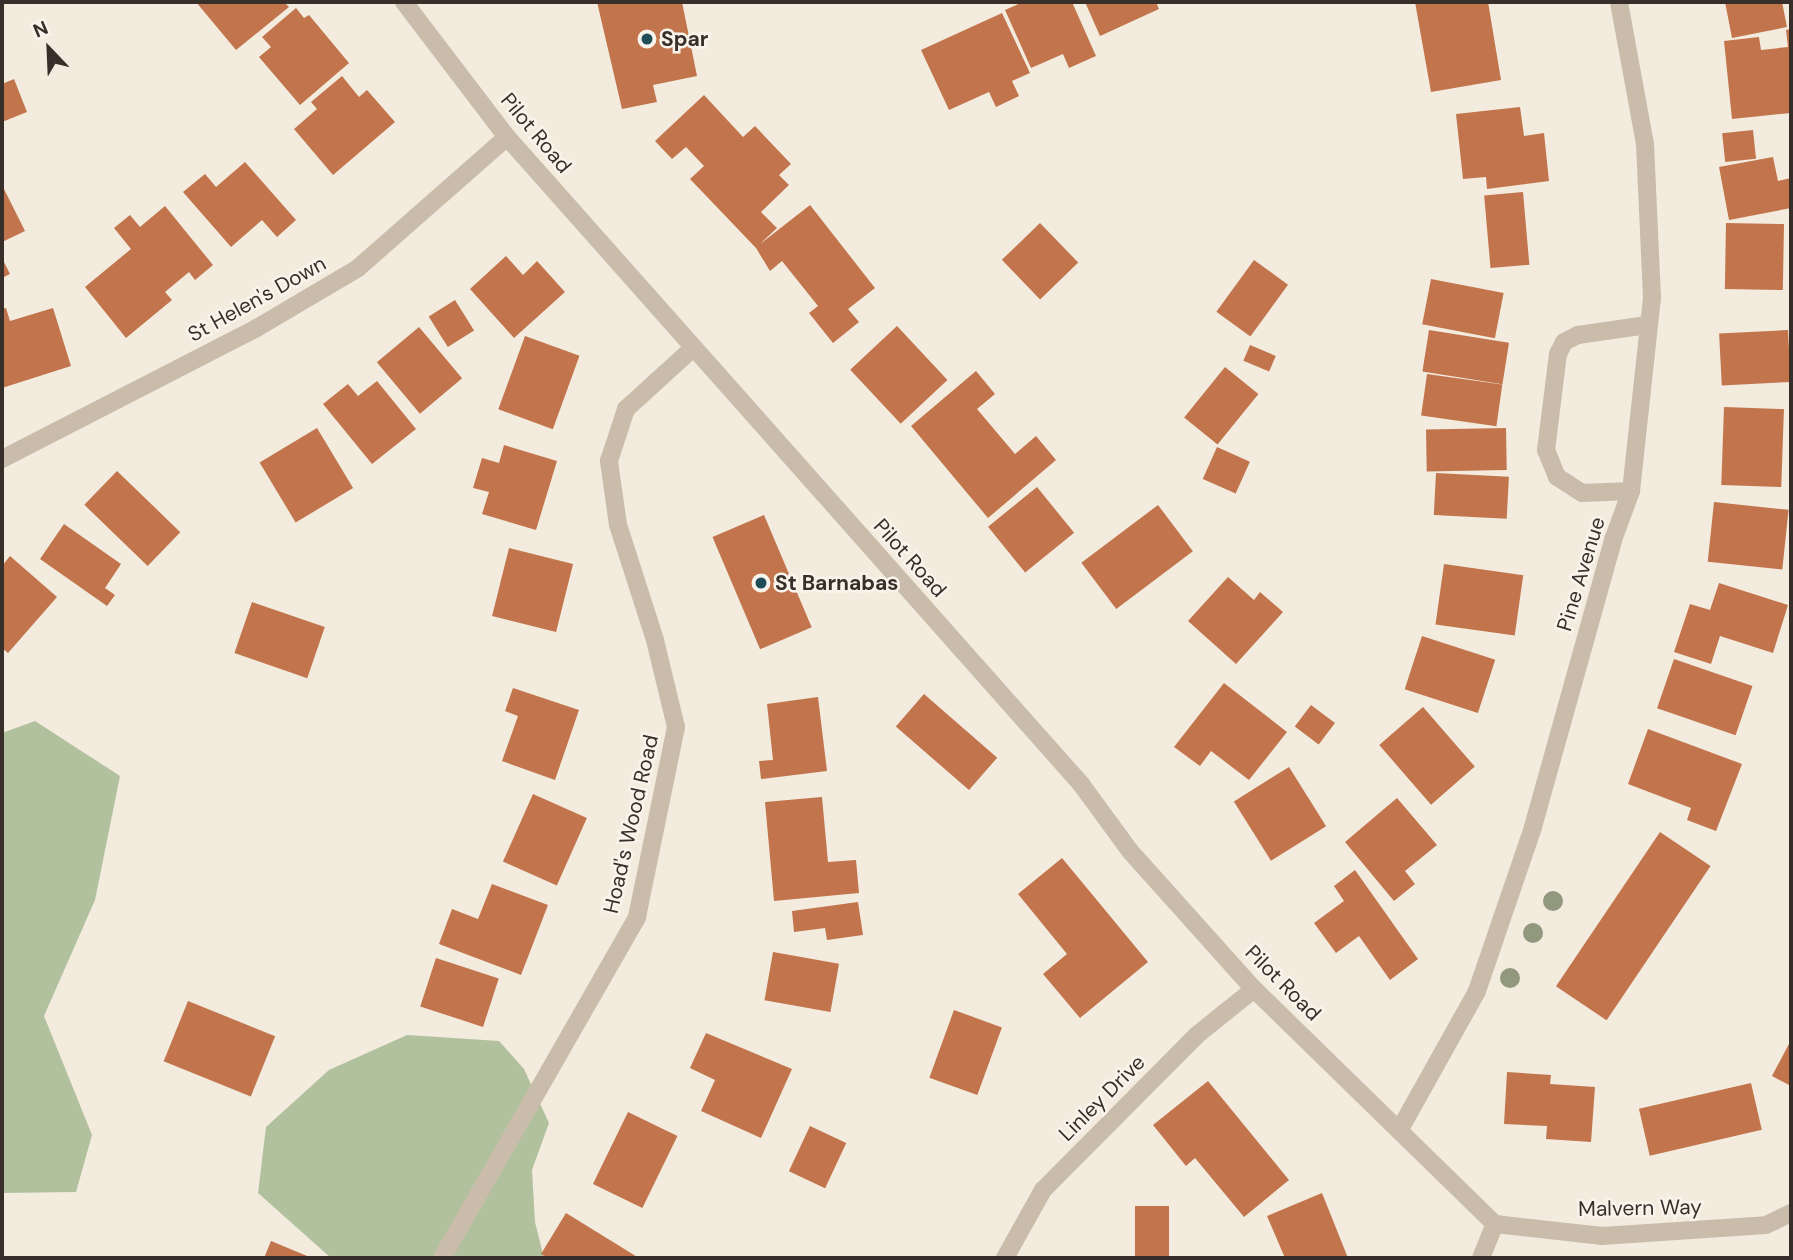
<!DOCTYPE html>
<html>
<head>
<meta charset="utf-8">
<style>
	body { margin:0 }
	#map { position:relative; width:1793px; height:1260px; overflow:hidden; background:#f2ebde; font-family:"DM Sans",sans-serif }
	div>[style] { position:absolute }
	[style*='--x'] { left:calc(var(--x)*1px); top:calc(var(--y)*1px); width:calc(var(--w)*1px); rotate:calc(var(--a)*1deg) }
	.green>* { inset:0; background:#b1c19e }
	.building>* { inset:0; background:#c2754c; transform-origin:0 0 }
	.minor>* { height:18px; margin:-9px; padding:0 9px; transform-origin:9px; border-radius:9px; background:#cabcaa }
	.trees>* { width:20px; height:20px; margin:-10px; border-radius:50%; background:#92987d }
	.dots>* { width:19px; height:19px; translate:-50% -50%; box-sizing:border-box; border:4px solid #f9f4eb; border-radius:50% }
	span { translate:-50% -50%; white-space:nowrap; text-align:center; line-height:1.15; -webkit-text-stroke:5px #f9f4eb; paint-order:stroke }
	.poi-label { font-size:21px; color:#382f2a; font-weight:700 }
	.left { translate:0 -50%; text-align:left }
	.street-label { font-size:21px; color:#382f2a }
	.frame { position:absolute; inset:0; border:4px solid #382f2a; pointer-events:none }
	.north { position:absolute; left:14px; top:14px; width:70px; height:70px; -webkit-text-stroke:5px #f9f4eb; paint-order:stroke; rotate:337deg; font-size:19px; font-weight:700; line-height:28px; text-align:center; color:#382f2a }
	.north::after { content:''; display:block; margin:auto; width:24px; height:32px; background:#382f2a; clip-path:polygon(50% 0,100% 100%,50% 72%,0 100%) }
</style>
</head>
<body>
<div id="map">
	<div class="green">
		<i style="clip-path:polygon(35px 721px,120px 776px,95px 900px,44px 1016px,92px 1135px,76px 1192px,2px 1193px,2px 733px)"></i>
		<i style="clip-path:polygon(407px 1035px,499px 1041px,524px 1069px,549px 1123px,532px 1170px,535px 1222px,544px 1258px,331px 1258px,258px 1193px,266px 1127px,329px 1070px)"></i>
	</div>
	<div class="building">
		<i style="clip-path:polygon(196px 2px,284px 2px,289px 7px,236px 50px)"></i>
		<i style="clip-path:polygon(597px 2px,682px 2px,697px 76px,653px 85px,657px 102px,622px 109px)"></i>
		<i style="clip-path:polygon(1023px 2px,1072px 2px,1096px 56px,1069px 68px,1063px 54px,1031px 68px,1005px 10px)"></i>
		<i style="clip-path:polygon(1085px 2px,1156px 2px,1159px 9px,1100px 36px)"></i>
		<i style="clip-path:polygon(1415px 2px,1488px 2px,1501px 80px,1431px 92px)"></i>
		<i style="clip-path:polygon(1725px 2px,1782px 2px,1787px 27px,1732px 38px)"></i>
		<i style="clip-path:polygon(296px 8px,304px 18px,309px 15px,349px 63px,300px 105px,259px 57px,271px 47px,262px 37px)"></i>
		<i style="clip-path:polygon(1002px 13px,1030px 73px,1012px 81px,1019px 96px,996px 107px,989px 92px,949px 110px,921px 50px)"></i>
		<i style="clip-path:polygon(1791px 29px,1791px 113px,1732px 119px,1724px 41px,1759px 37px,1761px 50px,1788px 47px,1786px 30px)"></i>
		<i style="clip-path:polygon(342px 76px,359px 97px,367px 90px,395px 122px,333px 175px,294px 129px,317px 109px,311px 102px)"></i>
		<i style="clip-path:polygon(14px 79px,27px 112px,2px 122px,2px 84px)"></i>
		<i style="clip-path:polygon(704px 95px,743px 137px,755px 126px,791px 164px,779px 175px,789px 185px,761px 212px,777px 228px,760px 244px,810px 205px,875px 288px,848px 309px,859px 322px,833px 343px,809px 313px,818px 306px,782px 261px,770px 271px,756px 248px,690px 179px,704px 166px,686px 147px,672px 159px,655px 141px)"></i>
		<i style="clip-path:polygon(1520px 107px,1524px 136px,1544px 133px,1549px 181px,1487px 189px,1486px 177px,1463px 179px,1456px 114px)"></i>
		<i style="left:1753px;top:130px;width:29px;height:31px;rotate:84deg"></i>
		<i style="clip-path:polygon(1773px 157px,1778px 181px,1791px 178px,1791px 208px,1729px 220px,1719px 167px)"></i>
		<i style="clip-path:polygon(245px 162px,296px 220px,277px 237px,262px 220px,231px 247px,183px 192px,205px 174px,216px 187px)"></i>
		<i style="clip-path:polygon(2px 185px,25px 231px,2px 242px)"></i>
		<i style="left:1523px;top:192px;width:73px;height:39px;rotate:85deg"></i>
		<i style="clip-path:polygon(165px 206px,213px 265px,195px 280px,189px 272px,165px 292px,172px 300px,126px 338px,85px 287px,131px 249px,114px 228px,130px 215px,140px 227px)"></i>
		<i style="left:1040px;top:223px;width:55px;height:53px;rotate:46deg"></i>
		<i style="left:1726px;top:223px;width:58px;height:66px;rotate:1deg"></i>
		<i style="clip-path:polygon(506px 256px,523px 275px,537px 261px,565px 292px,514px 338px,470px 289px)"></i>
		<i style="clip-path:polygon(2px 258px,10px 274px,2px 278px)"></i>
		<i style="left:1254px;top:260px;width:42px;height:64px;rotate:36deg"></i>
		<i style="left:1431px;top:279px;width:74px;height:46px;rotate:11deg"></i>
		<i style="left:455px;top:300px;width:36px;height:31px;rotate:58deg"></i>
		<i style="clip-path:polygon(6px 308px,10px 321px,53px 308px,71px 366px,2px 388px,2px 309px)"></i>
		<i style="left:897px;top:326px;width:74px;height:64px;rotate:47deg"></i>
		<i style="left:419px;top:327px;width:67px;height:55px;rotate:50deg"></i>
		<i style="left:1429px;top:330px;width:81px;height:42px;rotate:9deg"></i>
		<i style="left:1788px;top:330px;width:52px;height:69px;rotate:87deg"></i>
		<i style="left:525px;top:336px;width:58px;height:78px;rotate:20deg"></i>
		<i style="left:1250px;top:345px;width:28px;height:17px;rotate:23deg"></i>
		<i style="left:1225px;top:367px;width:43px;height:65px;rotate:39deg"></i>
		<i style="clip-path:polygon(976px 371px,995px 394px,977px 409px,1015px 454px,1036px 436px,1056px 460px,988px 518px,911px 426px)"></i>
		<i style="left:1427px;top:374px;width:76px;height:42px;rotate:8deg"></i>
		<i style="clip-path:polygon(377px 381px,416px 429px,372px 464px,323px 404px,348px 384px,358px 396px)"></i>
		<i style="left:1724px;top:407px;width:60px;height:78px;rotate:2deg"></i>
		<i style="left:317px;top:428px;width:70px;height:67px;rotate:59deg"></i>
		<i style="left:1506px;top:428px;width:42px;height:80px;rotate:89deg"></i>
		<i style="clip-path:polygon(504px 445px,557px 461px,536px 530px,482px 514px,489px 492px,473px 488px,482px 458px,499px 463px)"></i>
		<i style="left:1217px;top:447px;width:36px;height:35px;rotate:24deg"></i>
		<i style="left:117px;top:471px;width:88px;height:47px;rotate:44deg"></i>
		<i style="left:1436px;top:473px;width:73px;height:42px;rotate:3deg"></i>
		<i style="left:1037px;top:487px;width:59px;height:63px;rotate:51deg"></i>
		<i style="left:1714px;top:502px;width:75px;height:60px;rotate:6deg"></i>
		<i style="left:1158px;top:505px;width:58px;height:96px;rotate:53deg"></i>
		<i style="left:764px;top:515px;width:122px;height:56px;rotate:67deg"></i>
		<i style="clip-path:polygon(64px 524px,121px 564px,105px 588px,115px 595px,107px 606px,40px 559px)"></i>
		<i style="left:509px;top:548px;width:66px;height:70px;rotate:14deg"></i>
		<i style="clip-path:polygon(10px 556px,57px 597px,8px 653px,2px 648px,2px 566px)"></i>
		<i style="left:1444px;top:564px;width:80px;height:61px;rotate:8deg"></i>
		<i style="clip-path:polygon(1228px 577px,1254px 600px,1260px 592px,1283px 612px,1236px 664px,1188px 621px)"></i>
		<i style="clip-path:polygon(1719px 583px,1788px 605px,1773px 653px,1720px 636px,1711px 664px,1674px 652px,1690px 604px,1710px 610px)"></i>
		<i style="left:252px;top:602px;width:77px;height:54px;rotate:19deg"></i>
		<i style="left:1422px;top:636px;width:77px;height:56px;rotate:18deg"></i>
		<i style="left:1674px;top:659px;width:83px;height:52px;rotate:19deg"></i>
		<i style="clip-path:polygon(1224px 683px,1287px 732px,1249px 780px,1211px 751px,1200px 766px,1174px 747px)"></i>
		<i style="clip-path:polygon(513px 688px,579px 710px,555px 780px,502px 761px,518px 716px,505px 711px)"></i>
		<i style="left:924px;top:694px;width:97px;height:43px;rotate:41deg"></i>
		<i style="clip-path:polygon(818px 697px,827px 771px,761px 779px,759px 761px,773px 760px,767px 704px)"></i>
		<i style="left:1311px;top:705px;width:30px;height:27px;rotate:37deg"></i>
		<i style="left:1423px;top:707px;width:79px;height:58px;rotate:49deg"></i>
		<i style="clip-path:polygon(1648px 729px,1742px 764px,1716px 831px,1687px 820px,1691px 808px,1628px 784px)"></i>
		<i style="left:1289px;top:767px;width:70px;height:65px;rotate:58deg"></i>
		<i style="left:533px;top:794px;width:59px;height:74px;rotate:24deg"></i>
		<i style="clip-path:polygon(822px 797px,828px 862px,856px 860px,859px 893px,774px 901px,765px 802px)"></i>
		<i style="clip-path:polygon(1397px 798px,1437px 845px,1405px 871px,1415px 884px,1394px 901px,1345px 842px)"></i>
		<i style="left:1660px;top:832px;width:61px;height:186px;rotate:34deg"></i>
		<i style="clip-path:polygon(1062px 858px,1148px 962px,1080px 1018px,1043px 974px,1067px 954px,1018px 894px)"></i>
		<i style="clip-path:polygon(1355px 870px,1418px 959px,1390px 980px,1359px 936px,1336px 953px,1314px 923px,1344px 901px,1334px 886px)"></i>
		<i style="clip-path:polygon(492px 884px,548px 905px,521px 975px,439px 944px,452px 909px,478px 919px)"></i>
		<i style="clip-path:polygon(858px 902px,863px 935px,827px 940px,825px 928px,794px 932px,792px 911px)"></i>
		<i style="left:773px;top:952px;width:67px;height:49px;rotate:10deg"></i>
		<i style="left:436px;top:958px;width:66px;height:51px;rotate:18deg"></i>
		<i style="left:188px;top:1001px;width:94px;height:65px;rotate:22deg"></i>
		<i style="left:954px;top:1010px;width:51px;height:72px;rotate:20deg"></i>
		<i style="clip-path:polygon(706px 1033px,792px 1069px,761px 1138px,701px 1111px,715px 1080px,690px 1068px)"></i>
		<i style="clip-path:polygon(1791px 1040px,1791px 1086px,1772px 1076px)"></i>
		<i style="clip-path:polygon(1507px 1072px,1551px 1075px,1550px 1084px,1595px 1087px,1591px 1142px,1546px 1139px,1547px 1126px,1504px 1124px)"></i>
		<i style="clip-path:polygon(1208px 1081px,1289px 1180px,1244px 1217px,1195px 1158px,1186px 1166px,1153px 1125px)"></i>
		<i style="left:1751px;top:1083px;width:48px;height:115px;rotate:77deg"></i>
		<i style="left:628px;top:1112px;width:55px;height:80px;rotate:26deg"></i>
		<i style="left:810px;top:1126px;width:40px;height:50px;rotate:25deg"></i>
		<i style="clip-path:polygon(1322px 1193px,1348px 1258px,1285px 1258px,1267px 1216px)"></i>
		<i style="left:1135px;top:1206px;width:34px;height:52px"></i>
		<i style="clip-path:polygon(566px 1213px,639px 1258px,548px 1258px,541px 1254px)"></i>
		<i style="clip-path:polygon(271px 1241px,312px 1258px,264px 1258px)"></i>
	</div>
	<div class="minor">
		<i style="--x:404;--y:2;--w:170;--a:52.7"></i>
		<i style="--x:507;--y:137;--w:865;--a:48.42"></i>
		<i style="--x:1081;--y:784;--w:83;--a:53.8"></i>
		<i style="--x:1130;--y:851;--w:186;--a:48.1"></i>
		<i style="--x:1254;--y:989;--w:337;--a:44.3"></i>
		<i style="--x:1495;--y:1224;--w:108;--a:6.4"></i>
		<i style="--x:1602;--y:1236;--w:164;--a:-3.8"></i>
		<i style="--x:1766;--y:1225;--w:28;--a:-26"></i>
		<i style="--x:2;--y:459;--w:284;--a:-27.2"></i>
		<i style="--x:255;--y:329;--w:120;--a:-30.6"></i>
		<i style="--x:358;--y:268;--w:198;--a:-41.3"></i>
		<i style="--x:1631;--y:491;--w:49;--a:177.7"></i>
		<i style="--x:1582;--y:493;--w:30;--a:-147"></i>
		<i style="--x:1557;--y:477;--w:29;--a:-112"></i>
		<i style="--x:1546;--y:450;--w:97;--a:-82.9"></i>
		<i style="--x:1558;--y:354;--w:13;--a:-63"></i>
		<i style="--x:1564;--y:342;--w:16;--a:-27"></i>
		<i style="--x:1578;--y:335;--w:70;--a:-8.2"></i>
		<i style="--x:1400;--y:1129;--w:158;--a:-60.8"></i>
		<i style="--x:1477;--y:991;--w:173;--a:-71.1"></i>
		<i style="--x:1533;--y:827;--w:298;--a:-74.4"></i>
		<i style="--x:1613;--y:540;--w:52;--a:-69.8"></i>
		<i style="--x:1631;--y:491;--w:194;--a:-83.8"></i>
		<i style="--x:1652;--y:298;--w:154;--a:-92.6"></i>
		<i style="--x:1645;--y:144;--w:144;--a:-100.4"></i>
		<i style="--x:442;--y:1258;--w:393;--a:-60.2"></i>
		<i style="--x:637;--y:917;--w:194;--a:-78.4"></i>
		<i style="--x:676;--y:727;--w:89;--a:-103.6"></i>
		<i style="--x:655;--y:640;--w:121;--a:-107.8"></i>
		<i style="--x:618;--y:525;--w:65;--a:-98"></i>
		<i style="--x:609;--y:461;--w:55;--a:-71.9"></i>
		<i style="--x:626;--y:409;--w:89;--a:-42.3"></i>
		<i style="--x:1005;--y:1258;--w:78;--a:-60.8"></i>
		<i style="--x:1043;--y:1190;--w:218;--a:-45.2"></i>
		<i style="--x:1197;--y:1035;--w:73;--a:-38.9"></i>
		<i style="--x:1481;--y:1258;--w:37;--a:-68"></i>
	</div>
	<div class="trees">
		<i style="left:1553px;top:901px"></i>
		<i style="left:1533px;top:933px"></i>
		<i style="left:1510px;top:978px"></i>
	</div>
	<div class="dots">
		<i style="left:647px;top:39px;background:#204e58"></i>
		<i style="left:761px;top:583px;background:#204e58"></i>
	</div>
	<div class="poi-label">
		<span class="left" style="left:661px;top:39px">Spar</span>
		<span class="left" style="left:775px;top:583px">St Barnabas</span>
	</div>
	<div class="street-label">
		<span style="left:536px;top:133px;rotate:50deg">Pilot Road</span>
		<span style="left:257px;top:299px;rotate:-29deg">St Helen's Down</span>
		<span style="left:910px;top:558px;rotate:48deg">Pilot Road</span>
		<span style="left:1581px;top:574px;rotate:-73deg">Pine Avenue</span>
		<span style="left:631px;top:824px;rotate:-77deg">Hoad's Wood Road</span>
		<span style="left:1283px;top:983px;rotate:45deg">Pilot Road</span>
		<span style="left:1102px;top:1098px;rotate:-45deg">Linley Drive</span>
		<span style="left:1640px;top:1208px;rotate:-1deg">Malvern Way</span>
	</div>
	<div class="frame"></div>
	<div class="north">N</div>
</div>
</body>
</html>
